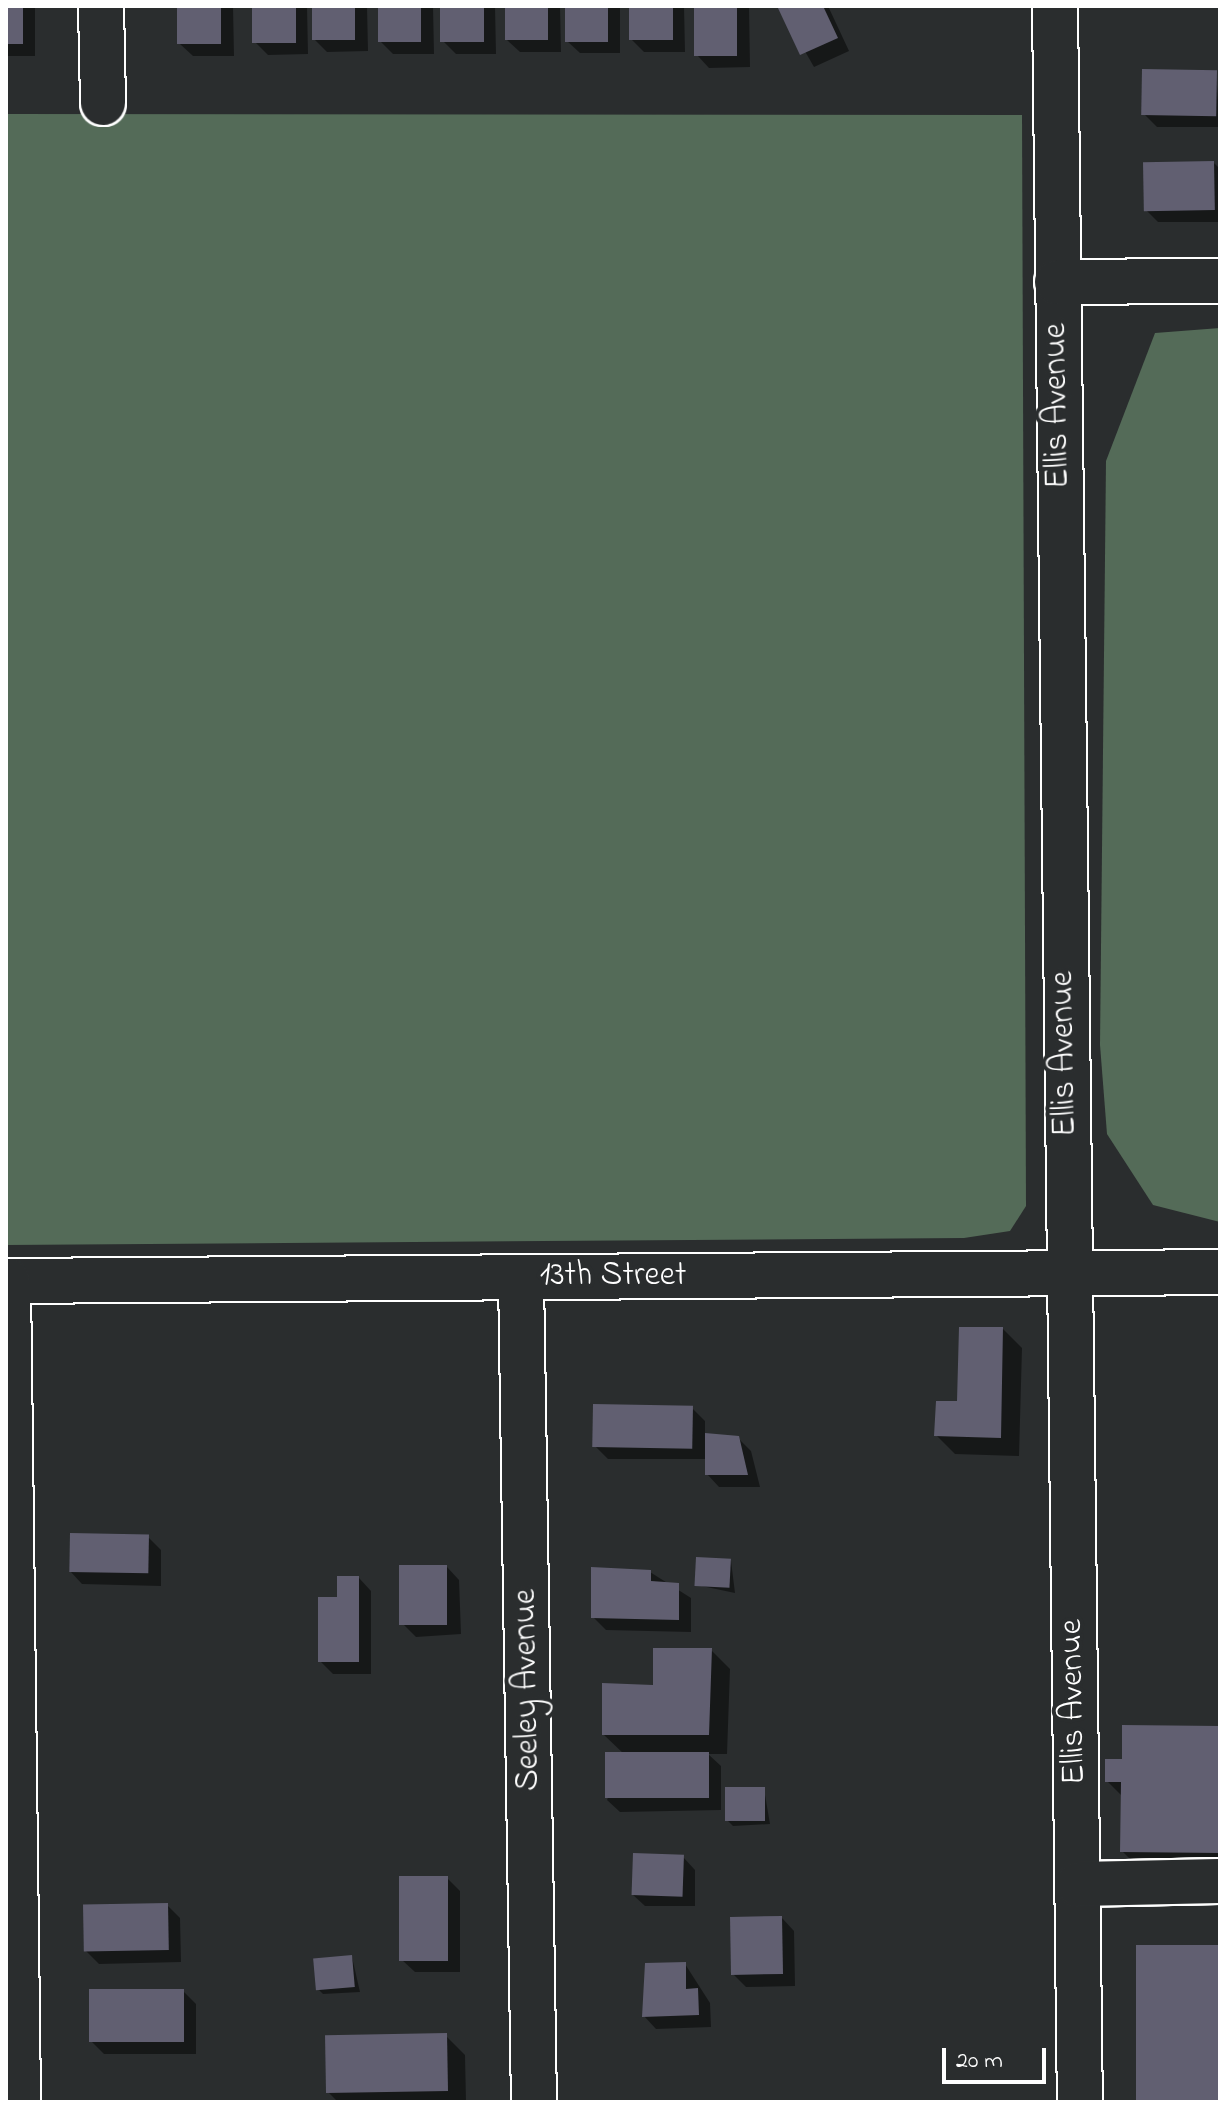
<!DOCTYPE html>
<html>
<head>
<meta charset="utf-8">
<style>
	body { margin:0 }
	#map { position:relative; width:1226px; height:2108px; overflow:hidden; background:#2a2d2e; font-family:"Indie Flower",sans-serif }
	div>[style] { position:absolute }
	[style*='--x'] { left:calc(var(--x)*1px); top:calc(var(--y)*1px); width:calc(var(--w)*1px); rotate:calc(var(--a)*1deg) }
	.green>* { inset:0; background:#546b58 }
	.shadow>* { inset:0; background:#0007; transform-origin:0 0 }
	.building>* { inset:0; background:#615f71; transform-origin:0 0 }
	.roads { filter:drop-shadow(2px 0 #fff) drop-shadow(-2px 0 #fff) drop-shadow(0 2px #fff) drop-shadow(0 -2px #fff) }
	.minor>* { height:44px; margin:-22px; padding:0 22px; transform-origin:22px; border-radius:22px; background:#2a2d2e }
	span { translate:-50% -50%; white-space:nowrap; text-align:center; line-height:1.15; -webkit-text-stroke:8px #2a2d2e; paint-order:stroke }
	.street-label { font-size:34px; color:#fff }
	.frame { position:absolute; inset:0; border:8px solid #fff; pointer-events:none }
	.scale { position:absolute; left:942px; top:2048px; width:104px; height:36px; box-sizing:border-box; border:4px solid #fff; border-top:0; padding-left:10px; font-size:24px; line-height:28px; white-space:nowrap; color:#fff; -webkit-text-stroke:6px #2a2d2e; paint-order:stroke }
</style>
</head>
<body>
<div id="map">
	<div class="green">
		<i style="clip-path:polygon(6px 114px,1022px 115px,1026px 1206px,1010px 1231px,964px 1238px,6px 1245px)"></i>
		<i style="clip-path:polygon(1220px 328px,1220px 1222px,1153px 1205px,1107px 1134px,1100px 1045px,1106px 461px,1155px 333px)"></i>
	</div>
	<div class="shadow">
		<i style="left:6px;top:6px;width:29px;height:50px"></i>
		<i style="clip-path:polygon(179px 6px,233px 6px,234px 56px,193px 56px,180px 44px)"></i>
		<i style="clip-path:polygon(254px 6px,307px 6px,308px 54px,268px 55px,255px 42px)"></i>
		<i style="clip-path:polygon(314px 6px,367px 6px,368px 51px,327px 52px,314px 39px)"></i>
		<i style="clip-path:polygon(380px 6px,433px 6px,434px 54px,393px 54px,380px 41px)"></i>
		<i style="clip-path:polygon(442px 6px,495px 6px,496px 54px,456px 54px,443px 41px)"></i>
		<i style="clip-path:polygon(507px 6px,560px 6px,561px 52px,520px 52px,507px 40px)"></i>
		<i style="clip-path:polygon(567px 6px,620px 6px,620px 53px,580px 53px,567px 41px)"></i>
		<i style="clip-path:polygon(631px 6px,684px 6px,685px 52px,644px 52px,632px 40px)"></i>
		<i style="clip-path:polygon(696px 6px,749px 6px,750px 67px,709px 68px,697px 55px)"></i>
		<i style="clip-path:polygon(779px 6px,828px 6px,849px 51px,814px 67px)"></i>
		<i style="clip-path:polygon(1216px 72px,1220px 127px,1157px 127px,1144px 114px)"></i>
		<i style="clip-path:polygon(1214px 163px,1220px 169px,1220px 222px,1158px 222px,1146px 210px)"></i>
		<i style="clip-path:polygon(1003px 1329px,1022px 1348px,1019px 1456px,955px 1454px,936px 1435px)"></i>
		<i style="clip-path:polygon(692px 1408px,705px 1421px,705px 1435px,738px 1438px,751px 1451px,760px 1487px,719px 1487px,707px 1474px,707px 1459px,608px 1459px,595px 1446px)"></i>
		<i style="clip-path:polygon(148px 1537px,161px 1550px,161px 1586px,82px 1584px,70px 1571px)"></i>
		<i style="clip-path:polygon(731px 1561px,735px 1593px,697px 1585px)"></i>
		<i style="clip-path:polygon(447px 1567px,459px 1580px,461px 1634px,416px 1637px,403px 1624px)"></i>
		<i style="clip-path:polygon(650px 1572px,691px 1598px,691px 1632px,606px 1630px,593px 1617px)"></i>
		<i style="clip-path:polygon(359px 1578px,371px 1591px,371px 1674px,333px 1674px,320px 1661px,339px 1599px)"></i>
		<i style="clip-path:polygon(711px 1650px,730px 1669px,727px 1754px,708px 1754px,721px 1766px,721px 1810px,620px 1812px,607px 1800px,625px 1755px,604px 1735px)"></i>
		<i style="clip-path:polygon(1220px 1728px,1220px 1871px,1141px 1870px,1122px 1851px,1123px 1797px,1107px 1781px,1124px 1761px)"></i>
		<i style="clip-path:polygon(764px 1789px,770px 1824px,733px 1826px,727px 1820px)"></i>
		<i style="clip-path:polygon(683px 1857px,695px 1870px,695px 1906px,645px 1906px,632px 1894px)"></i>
		<i style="clip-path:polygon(447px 1878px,460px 1891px,460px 1972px,415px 1972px,402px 1960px)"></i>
		<i style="clip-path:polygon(167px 1905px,180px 1918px,181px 1962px,99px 1964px,86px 1951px)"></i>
		<i style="clip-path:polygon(782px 1918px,794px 1931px,795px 1986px,746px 1987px,733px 1974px)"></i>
		<i style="clip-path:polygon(352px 1957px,360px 1992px,323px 1994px,317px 1988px)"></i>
		<i style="clip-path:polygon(685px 1964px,710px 2003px,711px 2027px,656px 2029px,644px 2016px)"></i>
		<i style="clip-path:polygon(183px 1991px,196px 2004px,196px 2054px,104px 2054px,91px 2041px)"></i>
		<i style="clip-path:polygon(446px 2036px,465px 2055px,466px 2102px,338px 2102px,329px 2093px)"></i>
	</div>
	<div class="building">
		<i style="left:6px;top:6px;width:17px;height:38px"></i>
		<i style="left:177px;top:6px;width:44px;height:38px"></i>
		<i style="left:252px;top:6px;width:44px;height:37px"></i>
		<i style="left:312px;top:6px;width:43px;height:34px"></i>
		<i style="left:378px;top:6px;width:43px;height:36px"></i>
		<i style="left:440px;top:6px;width:44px;height:36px"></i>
		<i style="left:505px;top:6px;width:43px;height:34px"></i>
		<i style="left:565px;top:6px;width:43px;height:36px"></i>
		<i style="left:629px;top:6px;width:44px;height:34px"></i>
		<i style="left:694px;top:6px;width:43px;height:50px"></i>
		<i style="clip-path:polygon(777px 6px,823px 6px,838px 38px,800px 55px)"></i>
		<i style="left:1142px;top:69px;width:75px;height:46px;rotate:1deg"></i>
		<i style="left:1214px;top:161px;width:49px;height:71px;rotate:89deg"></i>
		<i style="clip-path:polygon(959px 1327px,1003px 1327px,1001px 1438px,934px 1436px,936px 1401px,957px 1401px)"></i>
		<i style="left:593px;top:1404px;width:100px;height:43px;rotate:1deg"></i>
		<i style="clip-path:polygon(705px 1433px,739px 1436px,748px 1475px,705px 1475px)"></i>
		<i style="left:70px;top:1533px;width:79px;height:39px;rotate:1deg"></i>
		<i style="left:696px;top:1557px;width:35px;height:29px;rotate:3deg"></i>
		<i style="left:399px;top:1565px;width:48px;height:60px"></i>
		<i style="clip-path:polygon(591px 1567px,651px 1570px,651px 1581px,679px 1583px,679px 1620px,591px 1618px)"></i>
		<i style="clip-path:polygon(337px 1576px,359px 1576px,359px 1662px,318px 1662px,318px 1597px,337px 1597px)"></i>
		<i style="clip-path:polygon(653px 1648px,712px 1648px,709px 1735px,602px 1735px,602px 1683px,653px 1685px)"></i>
		<i style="clip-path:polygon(1122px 1725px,1220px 1726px,1220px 1853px,1120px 1852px,1121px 1782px,1105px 1782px,1105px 1759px,1122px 1759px)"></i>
		<i style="left:709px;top:1752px;width:46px;height:104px;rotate:90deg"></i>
		<i style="left:725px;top:1787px;width:40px;height:34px"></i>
		<i style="left:633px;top:1853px;width:51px;height:42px;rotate:2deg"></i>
		<i style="left:399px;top:1876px;width:49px;height:85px"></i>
		<i style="left:168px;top:1903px;width:47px;height:85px;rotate:89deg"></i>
		<i style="left:782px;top:1916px;width:58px;height:52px;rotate:89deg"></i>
		<i style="left:1220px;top:1945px;width:157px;height:84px;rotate:90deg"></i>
		<i style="left:352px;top:1955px;width:32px;height:39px;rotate:85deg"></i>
		<i style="clip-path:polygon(686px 1962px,686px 1989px,698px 1988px,699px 2015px,642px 2017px,645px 1963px)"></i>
		<i style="left:89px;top:1989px;width:95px;height:53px"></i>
		<i style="left:447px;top:2033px;width:58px;height:122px;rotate:89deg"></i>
	</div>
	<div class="roads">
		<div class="minor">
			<i style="--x:101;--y:6;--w:97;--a:88.8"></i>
			<i style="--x:1055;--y:6;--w:2096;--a:89.32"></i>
			<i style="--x:1057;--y:282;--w:163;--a:-0.4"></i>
			<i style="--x:521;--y:1277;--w:825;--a:89.1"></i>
			<i style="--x:6;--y:1281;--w:1214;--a:-0.42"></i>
			<i style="--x:8;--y:1281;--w:821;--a:89.3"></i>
			<i style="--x:1078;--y:1884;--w:142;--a:-1.2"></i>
		</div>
	</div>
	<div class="street-label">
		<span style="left:1058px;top:406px;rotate:-91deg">Ellis Avenue</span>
		<span style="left:1065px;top:1054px;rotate:-91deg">Ellis Avenue</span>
		<span style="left:613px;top:1277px">13th Street</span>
		<span style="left:528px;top:1690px;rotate:-91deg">Seeley Avenue</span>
		<span style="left:1074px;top:1702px;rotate:-91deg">Ellis Avenue</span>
	</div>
	<div class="frame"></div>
	<div class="scale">20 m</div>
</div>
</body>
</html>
